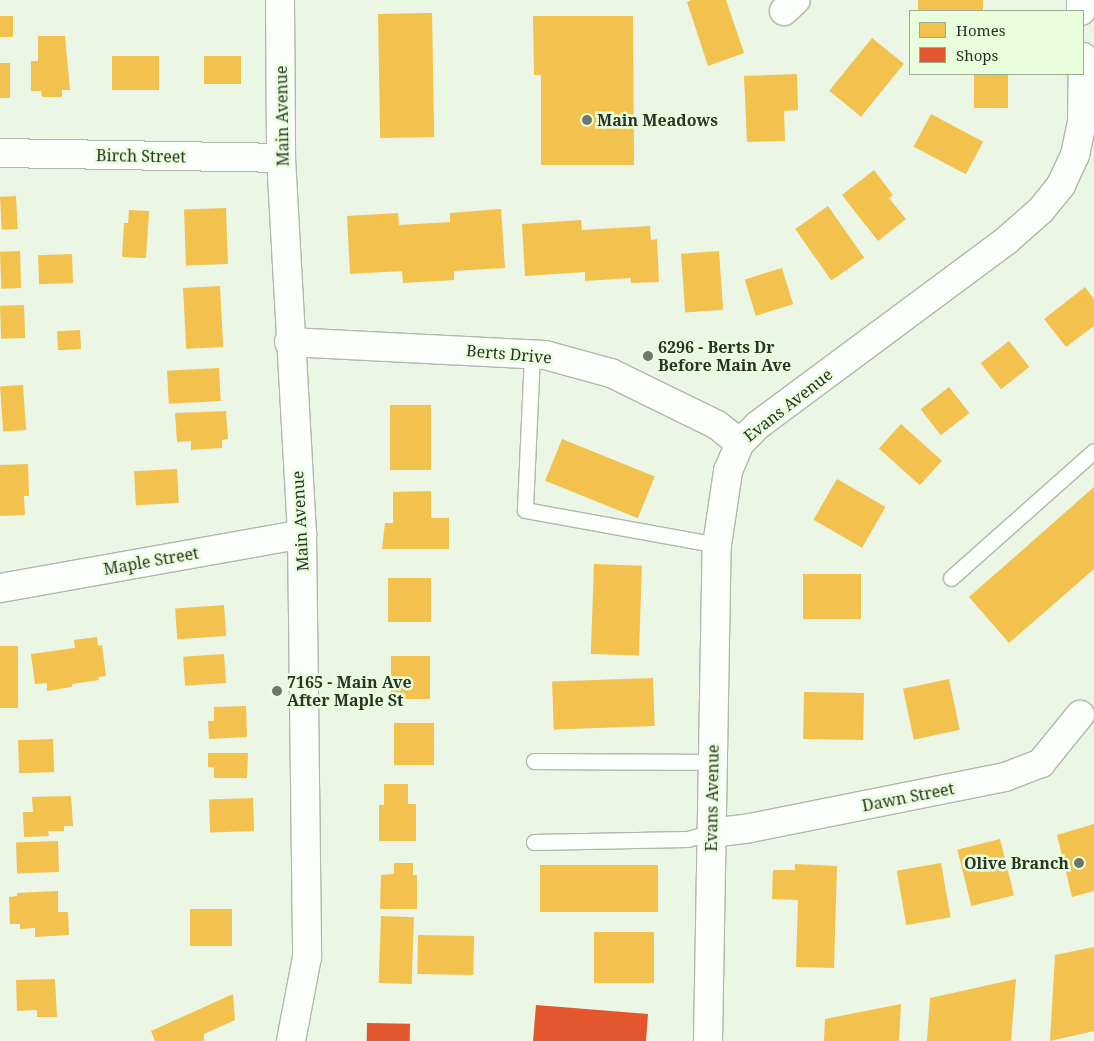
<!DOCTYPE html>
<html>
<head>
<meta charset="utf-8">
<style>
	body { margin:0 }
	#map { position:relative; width:1094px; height:1041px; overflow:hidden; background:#ebf6e5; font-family:"Noto Serif",serif }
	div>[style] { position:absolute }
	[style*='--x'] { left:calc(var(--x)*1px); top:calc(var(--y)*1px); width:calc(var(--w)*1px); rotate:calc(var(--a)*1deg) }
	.homes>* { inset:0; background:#f2c14e; transform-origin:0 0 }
	.shops>* { inset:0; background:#e4572e; transform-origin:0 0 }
	.roads { filter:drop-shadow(1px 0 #b0b8ab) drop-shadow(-1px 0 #b0b8ab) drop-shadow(0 1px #b0b8ab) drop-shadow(0 -1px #b0b8ab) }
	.service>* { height:15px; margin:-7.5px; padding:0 7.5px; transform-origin:7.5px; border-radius:7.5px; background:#fcfefb }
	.minor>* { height:28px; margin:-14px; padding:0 14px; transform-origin:14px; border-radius:14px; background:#fcfefb }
	.tertiary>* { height:28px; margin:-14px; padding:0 14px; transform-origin:14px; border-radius:14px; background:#fcfefb }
	.dots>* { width:14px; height:14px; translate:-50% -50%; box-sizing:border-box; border:2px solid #e8fedd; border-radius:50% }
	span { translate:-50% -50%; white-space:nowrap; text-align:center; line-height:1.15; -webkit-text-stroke:5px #e8fedd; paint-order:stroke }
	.street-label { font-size:16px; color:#2b3326 }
	.poi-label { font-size:16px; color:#2b3326; font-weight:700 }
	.left { translate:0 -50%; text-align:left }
	.right { translate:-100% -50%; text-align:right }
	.legend { position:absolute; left:909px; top:10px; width:175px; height:65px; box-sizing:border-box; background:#e8fedd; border:1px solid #9cad94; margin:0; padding:6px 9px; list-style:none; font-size:15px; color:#2b3326 }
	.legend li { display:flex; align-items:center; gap:10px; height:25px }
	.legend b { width:25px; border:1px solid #9cad94 }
</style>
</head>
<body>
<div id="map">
	<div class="homes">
		<i style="clip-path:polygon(691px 0,726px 0,744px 53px,708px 66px,687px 2px)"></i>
		<i style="left:918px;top:0;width:65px;height:11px"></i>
		<i style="left:432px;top:13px;width:124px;height:54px;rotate:89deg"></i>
		<i style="left:0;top:16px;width:13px;height:21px"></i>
		<i style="clip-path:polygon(533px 16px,633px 16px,634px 165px,541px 165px,541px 75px,534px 75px)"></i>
		<i style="clip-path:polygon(38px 36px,65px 36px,70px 90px,62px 90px,62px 97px,42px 97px,41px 91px,31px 91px,31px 61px,38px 61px)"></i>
		<i style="left:872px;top:38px;width:41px;height:68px;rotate:39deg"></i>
		<i style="left:112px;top:56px;width:47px;height:34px"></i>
		<i style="left:204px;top:56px;width:37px;height:28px"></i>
		<i style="left:0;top:63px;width:10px;height:35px"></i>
		<i style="clip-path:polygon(797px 74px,798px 110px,784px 111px,785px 141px,747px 142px,744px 76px)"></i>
		<i style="left:974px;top:74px;width:34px;height:34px"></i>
		<i style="left:931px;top:114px;width:59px;height:37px;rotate:28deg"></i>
		<i style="clip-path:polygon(874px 170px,893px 195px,889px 198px,906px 219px,878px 241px,842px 195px)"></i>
		<i style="left:16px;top:196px;width:33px;height:16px;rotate:87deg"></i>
		<i style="left:828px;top:206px;width:63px;height:40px;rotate:55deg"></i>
		<i style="left:226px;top:208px;width:56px;height:42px;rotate:88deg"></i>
		<i style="clip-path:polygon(501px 209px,505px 268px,454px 271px,454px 280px,403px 283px,402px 271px,350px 274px,347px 216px,398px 213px,399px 225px,450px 222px,450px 213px)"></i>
		<i style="clip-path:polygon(129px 210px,149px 211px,146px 258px,122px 257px,124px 223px,128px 223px)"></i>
		<i style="clip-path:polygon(581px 220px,582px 230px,650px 226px,651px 240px,657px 239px,659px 282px,631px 283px,631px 278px,585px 281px,585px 272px,525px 276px,522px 224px)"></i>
		<i style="left:20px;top:251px;width:37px;height:20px;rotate:88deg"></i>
		<i style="left:719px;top:251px;width:59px;height:38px;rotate:86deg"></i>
		<i style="left:72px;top:254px;width:29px;height:34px;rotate:88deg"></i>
		<i style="left:782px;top:268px;width:38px;height:39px;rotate:73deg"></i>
		<i style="left:220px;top:286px;width:61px;height:37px;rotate:87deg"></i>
		<i style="clip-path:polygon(1085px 287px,1094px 299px,1094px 326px,1066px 347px,1044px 319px)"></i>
		<i style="left:24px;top:305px;width:33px;height:24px;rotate:88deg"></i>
		<i style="left:80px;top:330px;width:19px;height:23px;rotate:87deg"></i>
		<i style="left:1009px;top:341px;width:33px;height:36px;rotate:52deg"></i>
		<i style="left:219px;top:368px;width:33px;height:52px;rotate:87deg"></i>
		<i style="left:23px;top:385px;width:45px;height:23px;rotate:86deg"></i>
		<i style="left:949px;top:387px;width:33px;height:36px;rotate:52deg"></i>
		<i style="left:390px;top:405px;width:41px;height:65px"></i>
		<i style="clip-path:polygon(226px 411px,228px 439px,222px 440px,222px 448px,191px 450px,191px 441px,177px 442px,175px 413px)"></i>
		<i style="left:901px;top:424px;width:55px;height:33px;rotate:42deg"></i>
		<i style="left:562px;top:439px;width:100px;height:45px;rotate:22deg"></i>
		<i style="clip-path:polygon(28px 464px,29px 496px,24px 496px,25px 515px,0 516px,0 465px)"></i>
		<i style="left:177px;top:469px;width:34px;height:43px;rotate:87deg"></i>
		<i style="left:837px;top:479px;width:56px;height:47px;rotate:30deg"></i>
		<i style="clip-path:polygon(1094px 487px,1094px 569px,1009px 643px,969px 597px)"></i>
		<i style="clip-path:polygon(431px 491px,431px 518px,449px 518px,449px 549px,382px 549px,385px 523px,393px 523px,393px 492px)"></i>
		<i style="left:594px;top:564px;width:48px;height:90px;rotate:2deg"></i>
		<i style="left:861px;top:574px;width:45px;height:58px;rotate:90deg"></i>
		<i style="left:431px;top:578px;width:44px;height:43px;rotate:90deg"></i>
		<i style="left:224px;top:605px;width:31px;height:49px;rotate:86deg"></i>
		<i style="clip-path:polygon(97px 637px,98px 646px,102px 645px,106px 676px,98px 677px,99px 680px,72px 684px,72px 687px,47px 691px,47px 683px,35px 684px,31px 654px,75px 648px,74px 640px)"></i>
		<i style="left:0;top:646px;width:18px;height:62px"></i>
		<i style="left:224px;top:654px;width:29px;height:41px;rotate:86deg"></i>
		<i style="left:430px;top:656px;width:43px;height:39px;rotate:90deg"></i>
		<i style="left:653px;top:678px;width:48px;height:101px;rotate:88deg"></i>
		<i style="left:949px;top:679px;width:52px;height:47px;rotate:78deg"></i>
		<i style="left:804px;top:692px;width:60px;height:47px;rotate:1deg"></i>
		<i style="clip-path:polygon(246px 706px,247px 737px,209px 739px,208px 721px,214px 721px,214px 707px)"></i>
		<i style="left:394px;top:723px;width:40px;height:42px"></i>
		<i style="left:53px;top:739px;width:33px;height:35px;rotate:88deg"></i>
		<i style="clip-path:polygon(208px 753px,248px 753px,247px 778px,214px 778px,214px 767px,208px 767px)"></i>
		<i style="clip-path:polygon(384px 784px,408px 784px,408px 804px,416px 804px,416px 841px,379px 841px,379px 805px,384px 805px)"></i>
		<i style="clip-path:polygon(71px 796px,73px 826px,64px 826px,64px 831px,48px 831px,49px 836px,24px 837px,23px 812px,33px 812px,32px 797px)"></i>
		<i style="left:253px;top:798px;width:33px;height:44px;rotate:88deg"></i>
		<i style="clip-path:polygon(1094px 824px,1094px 891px,1072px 897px,1057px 835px)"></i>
		<i style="left:1000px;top:839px;width:58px;height:44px;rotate:76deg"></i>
		<i style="left:58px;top:841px;width:31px;height:42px;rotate:88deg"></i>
		<i style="clip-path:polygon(394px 863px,413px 863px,413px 875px,417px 875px,417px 909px,380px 909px,381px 875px,394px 874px)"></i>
		<i style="left:941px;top:863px;width:55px;height:45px;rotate:80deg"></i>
		<i style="clip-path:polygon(795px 864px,837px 866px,834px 968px,796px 967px,798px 900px,772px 899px,773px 870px,795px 870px)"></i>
		<i style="left:658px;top:865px;width:47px;height:118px;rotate:90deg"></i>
		<i style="clip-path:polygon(58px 891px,58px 912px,68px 912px,69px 935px,35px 937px,35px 928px,20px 929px,20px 924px,10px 924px,9px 897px,17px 896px,17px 893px)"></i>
		<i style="left:190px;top:909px;width:42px;height:37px"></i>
		<i style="left:381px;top:916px;width:33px;height:67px;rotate:2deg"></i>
		<i style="left:594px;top:932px;width:60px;height:51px"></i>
		<i style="left:418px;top:935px;width:56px;height:39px;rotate:1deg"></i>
		<i style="clip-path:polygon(1094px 947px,1094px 1031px,1050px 1041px,1055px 955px)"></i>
		<i style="clip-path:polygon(55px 979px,57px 1017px,37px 1017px,37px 1010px,17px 1011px,16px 980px)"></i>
		<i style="clip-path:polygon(1016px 979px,1011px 1041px,927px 1041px,930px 998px)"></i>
		<i style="clip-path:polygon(233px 994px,235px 1020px,204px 1034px,204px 1041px,155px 1041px,151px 1031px)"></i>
		<i style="clip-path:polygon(901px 1004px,899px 1041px,824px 1041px,825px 1019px)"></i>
	</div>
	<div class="shops">
		<i style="clip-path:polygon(536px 1005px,648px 1014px,646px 1041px,533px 1041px)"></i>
		<i style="left:367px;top:1023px;width:43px;height:18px;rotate:1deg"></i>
	</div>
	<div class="roads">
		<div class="service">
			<i style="--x:532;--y:354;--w:156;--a:92.6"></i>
			<i style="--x:525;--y:510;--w:195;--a:10.3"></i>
			<i style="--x:951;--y:578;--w:191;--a:-41.6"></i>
			<i style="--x:534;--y:761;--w:179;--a:0.3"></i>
			<i style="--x:534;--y:842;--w:153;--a:-1.1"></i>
			<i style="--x:687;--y:839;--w:25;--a:-14"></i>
		</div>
		<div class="minor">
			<i style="--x:1081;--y:0;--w:11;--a:90"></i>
			<i style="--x:784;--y:11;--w:16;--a:-43"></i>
			<i style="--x:0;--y:153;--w:281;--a:1"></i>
			<i style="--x:289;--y:342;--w:256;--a:2.9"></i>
			<i style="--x:545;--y:355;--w:68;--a:15.3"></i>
			<i style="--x:611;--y:373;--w:118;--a:26.1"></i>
			<i style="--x:717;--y:425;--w:29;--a:38"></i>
			<i style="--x:0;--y:588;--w:307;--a:-10.1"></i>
			<i style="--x:711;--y:833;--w:39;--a:-7"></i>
			<i style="--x:750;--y:828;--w:260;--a:-11.3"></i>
			<i style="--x:1005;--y:777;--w:39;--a:-21"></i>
			<i style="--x:1041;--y:763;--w:62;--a:-50.9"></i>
			<i style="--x:708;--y:1041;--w:496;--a:-89"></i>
			<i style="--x:717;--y:545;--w:75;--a:-81.5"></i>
			<i style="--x:728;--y:471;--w:30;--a:-67"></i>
			<i style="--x:740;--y:443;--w:25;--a:-45"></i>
			<i style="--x:758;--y:425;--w:310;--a:-36.6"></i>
			<i style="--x:1007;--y:240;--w:45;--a:-41.4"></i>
			<i style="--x:1041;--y:210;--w:32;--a:-51"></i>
			<i style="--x:1061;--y:185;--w:33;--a:-65"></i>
			<i style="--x:1075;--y:155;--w:34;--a:-78"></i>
			<i style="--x:1082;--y:122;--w:65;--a:-89.1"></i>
		</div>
		<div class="tertiary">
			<i style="--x:280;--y:0;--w:158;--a:89.6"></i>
			<i style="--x:281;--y:158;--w:377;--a:86.8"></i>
			<i style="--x:302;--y:534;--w:423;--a:89.3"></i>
			<i style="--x:307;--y:957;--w:86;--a:100.8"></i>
		</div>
	</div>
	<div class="dots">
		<i style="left:587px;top:120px;background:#6e7769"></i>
		<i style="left:648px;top:356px;background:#6e7769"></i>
		<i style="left:277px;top:691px;background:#6e7769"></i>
		<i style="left:1079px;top:863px;background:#6e7769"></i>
	</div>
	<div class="street-label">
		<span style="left:282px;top:116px;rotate:-91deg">Main Avenue</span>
		<span style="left:141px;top:156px;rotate:1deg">Birch Street</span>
		<span style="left:509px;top:354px;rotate:5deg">Berts Drive</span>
		<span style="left:788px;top:405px;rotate:-38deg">Evans Avenue</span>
		<span style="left:300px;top:521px;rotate:-93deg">Main Avenue</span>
		<span style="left:151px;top:561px;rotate:-10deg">Maple Street</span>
		<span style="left:908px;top:797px;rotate:-11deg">Dawn Street</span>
		<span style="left:712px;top:798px;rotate:-89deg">Evans Avenue</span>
	</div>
	<div class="poi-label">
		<span class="left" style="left:597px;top:120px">Main Meadows</span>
		<span class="left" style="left:658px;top:356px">6296 - Berts Dr<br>Before Main Ave</span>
		<span class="left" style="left:287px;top:691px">7165 - Main Ave<br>After Maple St</span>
		<span class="right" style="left:1069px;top:863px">Olive Branch</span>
	</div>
	<ul class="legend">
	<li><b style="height:14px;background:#f2c14e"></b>Homes</li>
	<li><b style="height:14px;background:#e4572e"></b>Shops</li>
	</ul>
</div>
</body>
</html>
